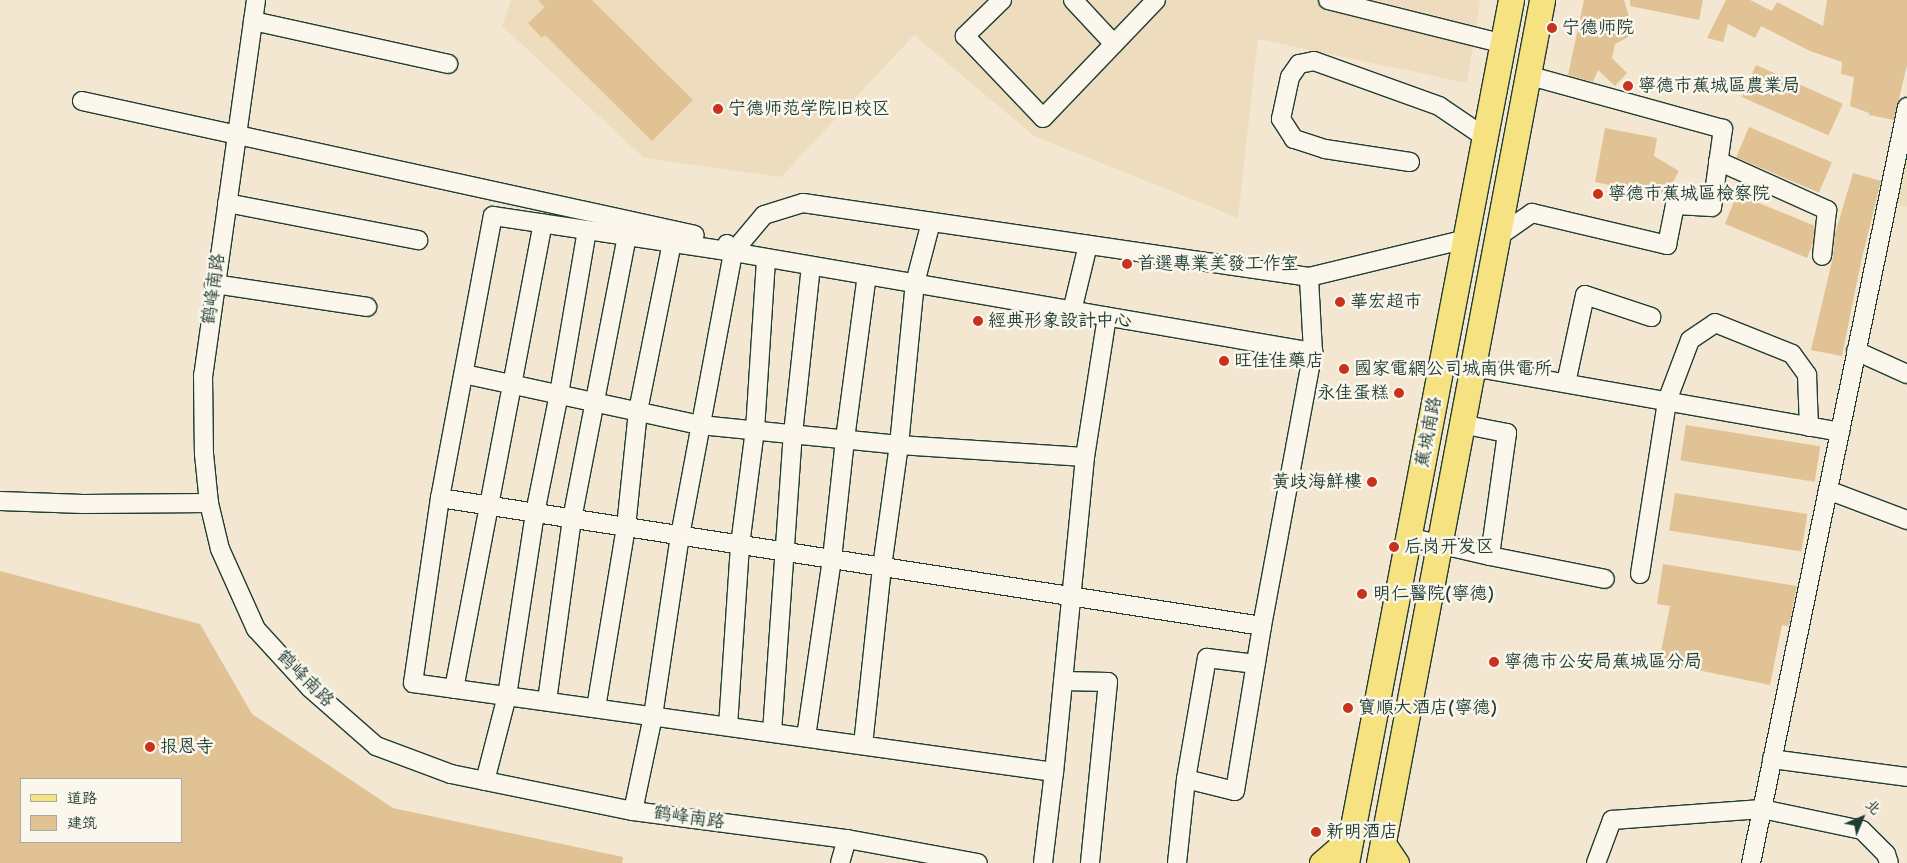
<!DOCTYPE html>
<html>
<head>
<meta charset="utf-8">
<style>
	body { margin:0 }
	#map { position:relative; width:1907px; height:863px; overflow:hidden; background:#f3e7d2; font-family:"Balsamiq Sans","LXGW WenKai TC",sans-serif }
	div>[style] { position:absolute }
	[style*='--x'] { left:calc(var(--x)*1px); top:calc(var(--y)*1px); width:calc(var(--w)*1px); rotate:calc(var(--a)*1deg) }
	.built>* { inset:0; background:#eedcbf }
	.building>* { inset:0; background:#e1c294; transform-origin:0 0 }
	.roads { filter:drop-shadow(1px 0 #1f3d34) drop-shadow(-1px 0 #1f3d34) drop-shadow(0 1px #1f3d34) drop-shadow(0 -1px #1f3d34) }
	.minor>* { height:18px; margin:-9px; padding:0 9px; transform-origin:9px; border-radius:9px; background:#fbf7ec }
	.major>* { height:22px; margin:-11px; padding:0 11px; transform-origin:11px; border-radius:11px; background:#f6e281 }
	.highway>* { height:25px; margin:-12.5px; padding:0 12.5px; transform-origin:12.5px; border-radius:12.5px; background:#f6e281 }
	.dots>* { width:14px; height:14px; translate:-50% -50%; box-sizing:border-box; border:2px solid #fbf7ec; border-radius:50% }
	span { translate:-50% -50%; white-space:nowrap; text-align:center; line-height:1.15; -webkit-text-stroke:5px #fbf7ec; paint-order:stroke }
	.poi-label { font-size:18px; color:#1f3d34 }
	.left { translate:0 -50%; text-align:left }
	.right { translate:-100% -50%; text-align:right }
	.street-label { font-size:18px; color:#1f3d34 }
	.legend { position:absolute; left:20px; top:778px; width:162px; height:65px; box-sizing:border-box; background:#fbf7ec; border:1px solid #a3ada2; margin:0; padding:6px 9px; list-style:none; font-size:15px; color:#1f3d34 }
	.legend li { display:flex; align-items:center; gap:10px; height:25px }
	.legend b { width:25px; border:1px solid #a3ada2 }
	.north { position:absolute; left:1837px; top:793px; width:50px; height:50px; -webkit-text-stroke:4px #fbf7ec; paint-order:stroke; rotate:45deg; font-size:14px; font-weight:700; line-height:20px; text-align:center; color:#1f3d34 }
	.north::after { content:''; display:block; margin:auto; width:18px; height:22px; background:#1f3d34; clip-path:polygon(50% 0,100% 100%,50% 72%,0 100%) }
</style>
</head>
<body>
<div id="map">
	<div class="built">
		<i style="clip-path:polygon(511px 0,1480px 0,1467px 83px,1258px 39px,1238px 218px,1034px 136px,914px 35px,781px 177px,644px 158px,502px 26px)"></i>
		<i style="clip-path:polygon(1907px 148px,1907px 207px,1894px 204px)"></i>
	</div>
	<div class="building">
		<i style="clip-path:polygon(538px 0,592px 0,693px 100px,652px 141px,545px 35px,542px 38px,528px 23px,545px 7px)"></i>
		<i style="clip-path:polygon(1584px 0,1624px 0,1634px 34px,1615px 44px,1612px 58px,1627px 73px,1615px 86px,1598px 70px,1593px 82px,1568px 75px)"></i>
		<i style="clip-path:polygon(1630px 0,1703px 0,1699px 20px,1630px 6px)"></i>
		<i style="clip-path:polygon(1726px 0,1750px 0,1772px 11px,1777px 2px,1823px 26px,1827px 0,1907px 0,1907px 65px,1894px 120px,1869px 115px,1869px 113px,1850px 106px,1854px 77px,1841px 74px,1842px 62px,1810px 51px,1761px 26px,1755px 38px,1728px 24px,1723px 42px,1707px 38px)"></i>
		<i style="left:1756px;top:65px;width:95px;height:35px;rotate:24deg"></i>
		<i style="left:1749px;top:127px;width:90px;height:33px;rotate:23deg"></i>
		<i style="clip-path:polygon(1605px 128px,1657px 138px,1654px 156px,1679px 171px,1665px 197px,1595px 182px)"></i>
		<i style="clip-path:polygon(1853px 173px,1881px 181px,1861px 262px,1842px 356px,1811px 350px,1833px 257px,1835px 234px)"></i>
		<i style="clip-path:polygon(1737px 194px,1815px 226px,1813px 243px,1807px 258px,1725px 224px)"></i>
		<i style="left:1686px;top:425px;width:136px;height:36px;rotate:9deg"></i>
		<i style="left:1675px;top:493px;width:134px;height:38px;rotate:9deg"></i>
		<i style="clip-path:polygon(1663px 564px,1797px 586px,1789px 626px,1782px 625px,1770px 685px,1659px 662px,1670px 606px,1657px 604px)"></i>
		<i style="clip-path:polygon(evenodd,0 571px,200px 624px,252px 714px,393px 808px,623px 857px,622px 863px,0 863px,0 571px,21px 779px,181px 779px,181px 842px,21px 842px,21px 779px)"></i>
	</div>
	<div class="roads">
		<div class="minor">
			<i style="--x:256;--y:0;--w:379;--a:98"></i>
			<i style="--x:203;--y:375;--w:79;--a:89.3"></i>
			<i style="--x:204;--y:454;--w:49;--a:84.2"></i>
			<i style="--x:209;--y:503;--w:47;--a:76.6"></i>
			<i style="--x:220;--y:549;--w:88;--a:65.8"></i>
			<i style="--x:256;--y:629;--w:80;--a:47.5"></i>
			<i style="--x:310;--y:688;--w:88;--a:41.3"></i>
			<i style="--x:376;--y:746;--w:80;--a:20.5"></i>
			<i style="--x:451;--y:774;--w:186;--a:11.5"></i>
			<i style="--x:633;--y:811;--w:216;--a:7.5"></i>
			<i style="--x:847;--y:839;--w:133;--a:10.4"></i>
			<i style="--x:1002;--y:0;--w:52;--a:135.8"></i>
			<i style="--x:965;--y:36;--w:113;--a:46.4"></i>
			<i style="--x:1043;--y:118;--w:163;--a:-46.2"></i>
			<i style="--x:1073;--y:0;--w:60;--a:47"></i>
			<i style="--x:1328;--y:0;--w:181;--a:14"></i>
			<i style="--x:253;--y:21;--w:200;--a:12.4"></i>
			<i style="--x:82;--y:101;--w:627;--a:12.33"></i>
			<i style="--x:1718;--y:161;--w:120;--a:24.2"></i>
			<i style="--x:1827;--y:210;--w:46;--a:96.2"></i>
			<i style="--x:1410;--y:162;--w:86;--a:-171.3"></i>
			<i style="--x:1325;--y:149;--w:33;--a:-162"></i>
			<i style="--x:1294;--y:139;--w:24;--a:-123"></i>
			<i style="--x:1281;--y:119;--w:43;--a:-77.9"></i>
			<i style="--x:1290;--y:77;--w:16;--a:-55"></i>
			<i style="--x:1299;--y:64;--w:15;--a:-11"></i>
			<i style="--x:1314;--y:61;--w:133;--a:19.8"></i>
			<i style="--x:1439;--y:106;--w:57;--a:34.2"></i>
			<i style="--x:227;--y:203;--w:195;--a:11"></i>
			<i style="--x:1496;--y:238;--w:44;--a:-34.8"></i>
			<i style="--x:1532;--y:213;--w:139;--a:13.3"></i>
			<i style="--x:1667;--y:245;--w:41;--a:-78.7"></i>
			<i style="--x:1675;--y:205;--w:37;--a:3"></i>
			<i style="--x:1712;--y:207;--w:79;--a:-82"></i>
			<i style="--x:1723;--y:129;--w:203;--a:-164.6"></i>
			<i style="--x:727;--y:244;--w:10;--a:53"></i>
			<i style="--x:733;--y:252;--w:48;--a:-50"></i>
			<i style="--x:764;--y:215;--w:41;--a:-17.1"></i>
			<i style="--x:803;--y:203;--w:511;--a:8.32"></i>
			<i style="--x:1309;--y:277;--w:162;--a:-13.6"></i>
			<i style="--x:214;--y:284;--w:155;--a:8.5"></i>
			<i style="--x:1072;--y:311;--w:68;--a:-76.4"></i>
			<i style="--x:1856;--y:351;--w:56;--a:24.3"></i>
			<i style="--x:1472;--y:367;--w:374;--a:10"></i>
			<i style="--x:464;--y:374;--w:241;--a:12.2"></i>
			<i style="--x:700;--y:425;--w:200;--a:5.7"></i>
			<i style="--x:899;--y:445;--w:186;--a:3.7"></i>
			<i style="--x:1085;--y:457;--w:142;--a:-81.1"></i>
			<i style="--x:1566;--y:383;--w:90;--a:-77.8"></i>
			<i style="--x:1585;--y:295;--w:70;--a:18.4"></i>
			<i style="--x:1461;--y:424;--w:47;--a:11.1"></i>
			<i style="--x:1507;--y:433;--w:124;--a:97.9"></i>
			<i style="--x:1085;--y:457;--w:317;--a:95.6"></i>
			<i style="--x:1054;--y:772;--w:647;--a:-172.1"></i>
			<i style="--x:413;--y:683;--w:187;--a:-81.7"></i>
			<i style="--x:440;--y:498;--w:287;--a:-79.4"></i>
			<i style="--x:493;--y:216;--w:243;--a:8.5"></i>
			<i style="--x:733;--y:252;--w:589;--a:9.78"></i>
			<i style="--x:1313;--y:352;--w:75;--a:-93.1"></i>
			<i style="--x:1828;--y:490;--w:85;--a:20.8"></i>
			<i style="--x:440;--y:498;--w:832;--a:8.85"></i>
			<i style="--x:1262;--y:626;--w:279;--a:-79.5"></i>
			<i style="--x:0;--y:501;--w:83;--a:2.1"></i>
			<i style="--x:83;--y:504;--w:126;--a:-0.5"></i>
			<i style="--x:1408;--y:537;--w:84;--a:13"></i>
			<i style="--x:1490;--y:556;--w:117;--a:11.3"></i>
			<i style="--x:1640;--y:574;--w:175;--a:-81.1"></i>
			<i style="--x:1667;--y:401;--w:65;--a:-69.3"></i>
			<i style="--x:1690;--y:340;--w:30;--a:-34"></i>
			<i style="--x:1715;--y:323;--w:83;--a:21.9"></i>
			<i style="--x:1792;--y:354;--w:26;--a:54"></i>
			<i style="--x:1807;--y:375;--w:52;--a:87.8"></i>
			<i style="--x:1063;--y:681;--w:45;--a:1.3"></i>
			<i style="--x:1108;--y:682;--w:182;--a:95.7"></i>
			<i style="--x:454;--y:689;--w:474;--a:-79.2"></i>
			<i style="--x:547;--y:701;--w:184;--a:-82.2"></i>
			<i style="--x:572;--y:519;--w:288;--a:-79"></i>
			<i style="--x:596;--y:708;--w:183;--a:-80.6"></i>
			<i style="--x:626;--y:527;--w:117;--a:-84.1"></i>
			<i style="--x:638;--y:411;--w:171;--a:-78.6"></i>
			<i style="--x:728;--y:726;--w:181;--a:-86.2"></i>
			<i style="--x:740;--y:545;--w:116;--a:-82.6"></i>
			<i style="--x:755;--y:430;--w:172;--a:-86.3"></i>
			<i style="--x:772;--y:732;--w:299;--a:-86"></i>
			<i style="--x:793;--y:434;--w:169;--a:-83.9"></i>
			<i style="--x:806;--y:737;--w:180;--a:-81.7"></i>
			<i style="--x:832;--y:559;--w:121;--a:-83.8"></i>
			<i style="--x:845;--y:439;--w:165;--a:-82.4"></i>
			<i style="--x:863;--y:745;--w:179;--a:-83.9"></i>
			<i style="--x:882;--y:567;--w:123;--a:-82.1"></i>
			<i style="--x:899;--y:445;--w:163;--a:-84.4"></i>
			<i style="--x:915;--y:283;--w:63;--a:-75.3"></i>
			<i style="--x:1772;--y:759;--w:136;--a:7.6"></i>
			<i style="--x:1186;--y:779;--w:123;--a:-80.2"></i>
			<i style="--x:1207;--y:658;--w:49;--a:7"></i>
			<i style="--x:485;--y:781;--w:88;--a:-75.5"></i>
			<i style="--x:507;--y:696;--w:185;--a:-81.3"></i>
			<i style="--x:535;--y:513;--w:121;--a:-78.6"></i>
			<i style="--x:559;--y:394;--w:166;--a:-80.3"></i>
			<i style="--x:633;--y:811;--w:97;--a:-78.1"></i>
			<i style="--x:653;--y:716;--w:182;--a:-81.5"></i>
			<i style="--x:680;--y:536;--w:289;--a:-79.4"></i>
			<i style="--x:840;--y:863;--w:25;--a:-74"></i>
			<i style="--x:1043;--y:863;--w:92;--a:-83.1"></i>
			<i style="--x:1177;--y:863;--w:84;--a:-83.9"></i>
			<i style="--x:1186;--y:779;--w:50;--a:13.8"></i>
			<i style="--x:1235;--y:791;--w:167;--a:-80.7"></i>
			<i style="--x:1596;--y:863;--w:46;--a:-69.6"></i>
			<i style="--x:1612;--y:820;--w:150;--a:-4.2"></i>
			<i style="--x:1762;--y:809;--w:102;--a:11.9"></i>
			<i style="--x:1862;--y:830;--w:34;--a:45"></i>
			<i style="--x:1886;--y:854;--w:9;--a:72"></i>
			<i style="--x:1751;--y:863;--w:772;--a:-78.34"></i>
		</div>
		<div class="major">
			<i style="--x:1383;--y:841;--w:27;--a:56"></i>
			<i style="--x:1321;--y:863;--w:40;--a:-41"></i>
		</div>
		<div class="highway">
			<i style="--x:1346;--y:863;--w:879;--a:-79.18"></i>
			<i style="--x:1379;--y:863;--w:878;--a:-79.3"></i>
		</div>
	</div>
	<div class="dots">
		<i style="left:1552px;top:28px;background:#c8321e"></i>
		<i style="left:1628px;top:86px;background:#c8321e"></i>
		<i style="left:718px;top:109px;background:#c8321e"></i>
		<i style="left:1598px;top:194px;background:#c8321e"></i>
		<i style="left:1127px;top:264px;background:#c8321e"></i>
		<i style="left:1340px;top:302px;background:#c8321e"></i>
		<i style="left:978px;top:321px;background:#c8321e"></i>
		<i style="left:1224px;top:361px;background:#c8321e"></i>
		<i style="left:1344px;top:369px;background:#c8321e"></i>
		<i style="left:1399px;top:393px;background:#c8321e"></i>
		<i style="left:1372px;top:482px;background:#c8321e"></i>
		<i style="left:1394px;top:547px;background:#c8321e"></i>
		<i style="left:1362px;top:594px;background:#c8321e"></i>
		<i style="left:1494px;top:662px;background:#c8321e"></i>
		<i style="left:1348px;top:708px;background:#c8321e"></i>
		<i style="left:150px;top:747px;background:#c8321e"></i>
		<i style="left:1316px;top:832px;background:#c8321e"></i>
	</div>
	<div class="poi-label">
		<span class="left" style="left:1562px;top:28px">宁德师院</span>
		<span class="left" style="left:1638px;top:86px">寧德市蕉城區農業局</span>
		<span class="left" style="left:728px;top:109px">宁德师范学院旧校区</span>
		<span class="left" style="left:1608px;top:194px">寧德市蕉城區檢察院</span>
		<span class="left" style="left:1137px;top:264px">首選專業美發工作室</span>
		<span class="left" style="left:1350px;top:302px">華宏超市</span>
		<span class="left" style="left:988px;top:321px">經典形象設計中心</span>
		<span class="left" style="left:1234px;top:361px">旺佳佳藥店</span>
		<span class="left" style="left:1354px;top:369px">國家電網公司城南供電所</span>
		<span class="right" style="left:1389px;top:393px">永佳蛋糕</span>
		<span class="right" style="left:1362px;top:482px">黃歧海鮮樓</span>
		<span class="left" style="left:1404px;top:547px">后岗开发区</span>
		<span class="left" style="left:1373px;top:594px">明仁醫院(寧德)</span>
		<span class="left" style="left:1504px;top:662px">寧德市公安局蕉城區分局</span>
		<span class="left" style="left:1358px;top:708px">寶順大酒店(寧德)</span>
		<span class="left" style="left:160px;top:747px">报恩寺</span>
		<span class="left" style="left:1326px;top:832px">新明酒店</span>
	</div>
	<div class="street-label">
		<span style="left:214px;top:289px;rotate:-82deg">鹤峰南路</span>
		<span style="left:1429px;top:432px;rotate:-79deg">蕉城南路</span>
		<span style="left:305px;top:679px;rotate:45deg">鹤峰南路</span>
		<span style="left:689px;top:818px;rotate:8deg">鹤峰南路</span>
	</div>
	<ul class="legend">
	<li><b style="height:6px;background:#f6e281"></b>道路</li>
	<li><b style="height:14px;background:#e1c294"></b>建筑</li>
	</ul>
	<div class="north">北</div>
</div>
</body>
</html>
